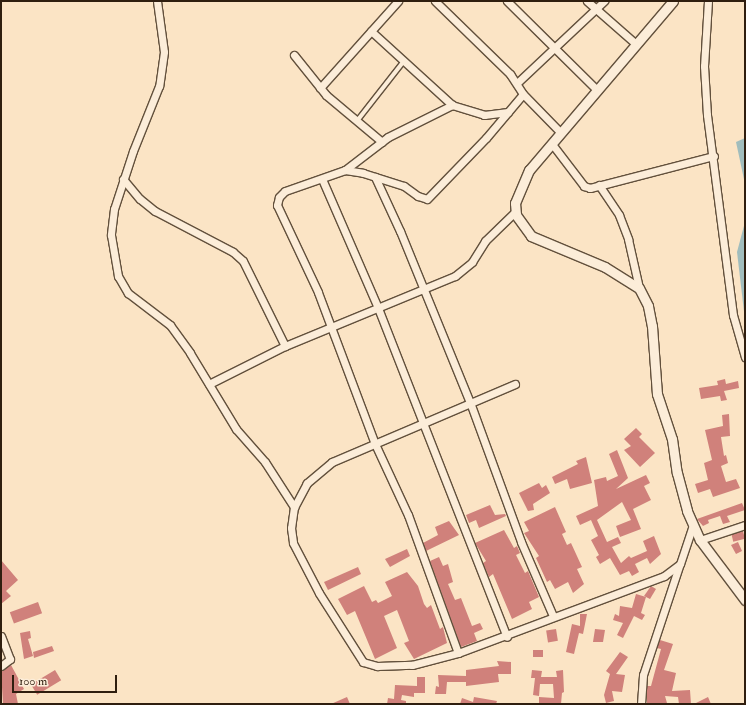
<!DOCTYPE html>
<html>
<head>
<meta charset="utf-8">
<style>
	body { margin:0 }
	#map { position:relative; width:746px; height:705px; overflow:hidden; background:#fbe4c5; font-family:"IM FELL Double Pica",serif }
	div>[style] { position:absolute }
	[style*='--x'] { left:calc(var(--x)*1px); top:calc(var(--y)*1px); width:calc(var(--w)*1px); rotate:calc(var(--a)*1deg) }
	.water>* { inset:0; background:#a1bdbd }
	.building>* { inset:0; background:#d0817b; transform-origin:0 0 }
	.roads { filter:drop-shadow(1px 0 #62503c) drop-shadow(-1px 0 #62503c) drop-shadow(0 1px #62503c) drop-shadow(0 -1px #62503c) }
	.service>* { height:3.5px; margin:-1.75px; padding:0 1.75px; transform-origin:1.75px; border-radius:1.75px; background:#fcedd9 }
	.minor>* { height:7px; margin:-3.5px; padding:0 3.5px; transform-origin:3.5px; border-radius:3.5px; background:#fcedd9 }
	.tertiary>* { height:9px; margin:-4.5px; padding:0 4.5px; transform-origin:4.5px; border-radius:4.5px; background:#fcedd9 }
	span { translate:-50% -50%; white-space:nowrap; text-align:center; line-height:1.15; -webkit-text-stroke:3px #fcedd9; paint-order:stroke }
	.frame { position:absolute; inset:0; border:2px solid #2f1e0f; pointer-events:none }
	.scale { position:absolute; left:12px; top:675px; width:105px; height:18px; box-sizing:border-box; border:2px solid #2f1e0f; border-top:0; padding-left:5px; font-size:12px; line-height:14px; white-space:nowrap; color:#2f1e0f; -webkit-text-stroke:3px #fcedd9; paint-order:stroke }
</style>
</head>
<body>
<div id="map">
	<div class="water">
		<i style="clip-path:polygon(745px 138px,745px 184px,736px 142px)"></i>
		<i style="clip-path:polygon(745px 222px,745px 320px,737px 252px)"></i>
	</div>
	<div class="building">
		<i style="clip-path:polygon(725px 379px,726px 384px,738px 381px,739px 388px,724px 391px,727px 400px,721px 401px,720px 396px,701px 399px,699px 388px,718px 385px,717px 381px)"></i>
		<i style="clip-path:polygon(729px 414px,730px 436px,721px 437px,724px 456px,726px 455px,728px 463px,721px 466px,726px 482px,736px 479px,740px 488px,713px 497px,710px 489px,698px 493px,695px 484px,708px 480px,704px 463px,712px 460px,705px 430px,723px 426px,722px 415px)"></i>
		<i style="clip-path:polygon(636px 428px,642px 434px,639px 437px,655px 453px,640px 467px,624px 450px,631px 446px,624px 439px)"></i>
		<i style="clip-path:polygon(617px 450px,628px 478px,616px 489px,646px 475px,650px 483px,644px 486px,651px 500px,633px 509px,641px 529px,620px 537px,616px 526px,631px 520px,622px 502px,597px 520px,607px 542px,618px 537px,621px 543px,612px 547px,621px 563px,629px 556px,631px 558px,647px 551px,643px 541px,654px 536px,661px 554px,650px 564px,647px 558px,635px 564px,639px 572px,632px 576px,629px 571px,620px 575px,610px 558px,600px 564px,596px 557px,599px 555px,591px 540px,598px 536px,591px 520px,580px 525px,576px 516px,598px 506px,594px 480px,606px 477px,607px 481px,618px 476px,609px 454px)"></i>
		<i style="clip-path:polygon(586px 457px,592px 483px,570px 489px,567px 479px,555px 484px,552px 477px,578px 464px,576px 461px)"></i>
		<i style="clip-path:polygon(539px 483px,542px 488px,546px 485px,550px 493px,533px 504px,534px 510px,528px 511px,519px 493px)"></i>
		<i style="clip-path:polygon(742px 503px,745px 510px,727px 516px,730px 522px,723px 524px,720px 516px,708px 520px,709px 523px,703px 526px,697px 519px)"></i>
		<i style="clip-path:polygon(490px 505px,495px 515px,505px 514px,506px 516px,479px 528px,476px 520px,469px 523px,466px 515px)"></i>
		<i style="clip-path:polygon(555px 507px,566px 532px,562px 534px,567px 545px,571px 543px,582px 567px,577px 569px,584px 584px,573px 593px,568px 582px,555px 589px,550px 580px,547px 582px,536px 558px,539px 556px,524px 533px,529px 531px,524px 522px)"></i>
		<i style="clip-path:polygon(449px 521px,459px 535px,426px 551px,423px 543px,438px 535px,435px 527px)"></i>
		<i style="clip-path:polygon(504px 530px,514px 548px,517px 546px,520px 553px,516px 555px,525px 573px,528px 571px,539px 597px,529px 602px,532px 609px,512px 619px,493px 574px,489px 577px,483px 563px,486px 561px,475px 543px)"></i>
		<i style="left:743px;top:531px;width:8px;height:12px;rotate:76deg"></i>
		<i style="clip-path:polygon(738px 542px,742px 551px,736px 554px,731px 545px)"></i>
		<i style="clip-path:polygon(407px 549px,410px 556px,390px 567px,385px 559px)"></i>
		<i style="clip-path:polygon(439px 557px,443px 566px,448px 564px,453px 582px,448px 584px,455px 600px,461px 598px,472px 626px,480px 623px,483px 629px,474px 633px,477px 641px,461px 647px,430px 561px)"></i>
		<i style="clip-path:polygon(1px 560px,18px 580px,6px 591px,11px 596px,1px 604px)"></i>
		<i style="clip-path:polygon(358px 567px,361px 574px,328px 590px,324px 582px)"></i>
		<i style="clip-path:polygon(407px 572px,418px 586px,424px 604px,427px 608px,431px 605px,440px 629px,443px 627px,447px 643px,414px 659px,404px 643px,409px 641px,397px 610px,384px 616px,397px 648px,375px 659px,355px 611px,347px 615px,338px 599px,364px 586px,372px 602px,376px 600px,378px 603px,392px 596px,385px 582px)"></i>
		<i style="clip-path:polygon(651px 586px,656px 589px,650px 599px,644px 596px)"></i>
		<i style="clip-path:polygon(636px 594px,646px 597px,641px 613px,645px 615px,642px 620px,634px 616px,623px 638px,617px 635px,623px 623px,613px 620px,615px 614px,619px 616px,620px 606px,632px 608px)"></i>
		<i style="left:38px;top:602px;width:12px;height:30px;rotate:70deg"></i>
		<i style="clip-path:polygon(580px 614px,587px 614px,583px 634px,579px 633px,574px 654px,566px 652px,572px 624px,580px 626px)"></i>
		<i style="left:556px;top:629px;width:12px;height:10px;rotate:81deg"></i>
		<i style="clip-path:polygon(595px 629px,605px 630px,603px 642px,593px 642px)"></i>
		<i style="clip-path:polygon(30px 631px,31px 638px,28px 639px,33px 656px,24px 659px,20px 633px)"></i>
		<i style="clip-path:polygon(660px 640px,673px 644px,664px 670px,676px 673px,672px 691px,690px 690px,691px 704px,679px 704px,678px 697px,665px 696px,667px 703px,647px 704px,647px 686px,651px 686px,661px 649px,657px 648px)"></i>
		<i style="clip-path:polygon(52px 646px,54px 651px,34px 658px,33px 652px)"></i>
		<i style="left:533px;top:650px;width:10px;height:7px"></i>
		<i style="clip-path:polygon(620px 652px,628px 657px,616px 674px,625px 675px,622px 692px,612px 691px,614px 701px,606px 703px,604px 695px,610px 674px,606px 671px)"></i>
		<i style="clip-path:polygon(497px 661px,511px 662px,511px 674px,498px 674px,499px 682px,466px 686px,466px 682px,447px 682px,446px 694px,435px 694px,436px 686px,439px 687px,438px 675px,466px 676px,466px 670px,499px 666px)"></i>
		<i style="clip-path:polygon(11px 665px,24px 689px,16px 694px,18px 704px,3px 704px,1px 671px)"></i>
		<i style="left:55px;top:670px;width:12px;height:28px;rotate:59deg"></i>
		<i style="clip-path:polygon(532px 670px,542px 671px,541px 677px,557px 677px,556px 671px,563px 670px,564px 692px,562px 693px,561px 704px,539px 704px,539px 697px,554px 698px,553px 684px,540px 684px,539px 696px,533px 695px,535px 678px,531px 678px)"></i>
		<i style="clip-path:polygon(417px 677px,425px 677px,425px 693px,414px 693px,414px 697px,402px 695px,401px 700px,406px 701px,406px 704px,387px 704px,388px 698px,394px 699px,395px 685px,417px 686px)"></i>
		<i style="clip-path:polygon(347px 697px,350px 704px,331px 704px)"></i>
		<i style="clip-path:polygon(474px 697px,497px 701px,496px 704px,460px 704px,462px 698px,473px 702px)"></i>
		<i style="clip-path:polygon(708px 697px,711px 704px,694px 704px)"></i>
	</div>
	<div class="roads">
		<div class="service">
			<i style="--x:357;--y:121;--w:76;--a:-51.9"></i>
		</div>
		<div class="minor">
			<i style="--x:157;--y:1;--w:51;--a:82.2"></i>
			<i style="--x:164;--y:52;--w:34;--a:98"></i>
			<i style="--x:159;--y:86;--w:70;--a:111.8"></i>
			<i style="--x:133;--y:151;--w:61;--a:108.1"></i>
			<i style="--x:114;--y:209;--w:26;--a:97"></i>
			<i style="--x:111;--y:235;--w:42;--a:80.3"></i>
			<i style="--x:118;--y:276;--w:20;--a:60"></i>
			<i style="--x:128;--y:293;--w:53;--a:37.3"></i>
			<i style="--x:170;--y:325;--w:34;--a:54"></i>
			<i style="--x:190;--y:353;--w:89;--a:58.8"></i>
			<i style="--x:236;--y:429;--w:44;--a:48.7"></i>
			<i style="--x:265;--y:462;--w:54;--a:57.2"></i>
			<i style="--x:435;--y:1;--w:105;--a:44.2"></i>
			<i style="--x:510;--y:74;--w:24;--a:57"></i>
			<i style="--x:523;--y:94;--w:54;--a:45.7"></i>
			<i style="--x:507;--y:1;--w:127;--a:44.7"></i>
			<i style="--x:587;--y:1;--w:65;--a:41.3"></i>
			<i style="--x:708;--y:1;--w:65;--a:93.5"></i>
			<i style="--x:704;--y:66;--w:49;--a:86.5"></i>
			<i style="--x:707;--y:115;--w:202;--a:82.6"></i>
			<i style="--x:733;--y:315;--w:44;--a:74.1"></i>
			<i style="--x:371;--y:31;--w:110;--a:42.4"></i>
			<i style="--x:294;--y:55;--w:51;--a:51.3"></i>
			<i style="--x:326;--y:95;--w:73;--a:40"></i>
			<i style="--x:517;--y:83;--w:120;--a:-43.3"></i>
			<i style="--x:320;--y:88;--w:117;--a:-48.1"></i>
			<i style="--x:552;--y:144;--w:53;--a:52.7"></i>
			<i style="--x:584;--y:186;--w:6;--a:18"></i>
			<i style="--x:590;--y:188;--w:128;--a:-14.5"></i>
			<i style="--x:345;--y:170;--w:54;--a:-37.5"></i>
			<i style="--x:388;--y:137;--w:72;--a:-26.6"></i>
			<i style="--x:452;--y:105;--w:34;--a:17"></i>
			<i style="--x:484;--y:115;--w:24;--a:-7"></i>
			<i style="--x:375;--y:177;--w:60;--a:65.2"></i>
			<i style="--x:400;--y:231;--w:188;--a:67.8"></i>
			<i style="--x:471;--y:405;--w:146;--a:69.9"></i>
			<i style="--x:521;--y:542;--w:81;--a:66.6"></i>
			<i style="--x:123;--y:179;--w:26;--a:50"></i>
			<i style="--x:140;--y:199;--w:19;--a:39"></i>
			<i style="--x:155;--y:211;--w:88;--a:27.7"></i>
			<i style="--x:233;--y:252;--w:13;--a:42"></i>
			<i style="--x:243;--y:261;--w:95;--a:63.7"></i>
			<i style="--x:322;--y:179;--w:141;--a:66.5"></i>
			<i style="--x:378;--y:308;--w:353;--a:68.6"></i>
			<i style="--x:599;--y:185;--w:36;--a:56"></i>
			<i style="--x:619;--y:215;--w:26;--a:69"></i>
			<i style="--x:628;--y:239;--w:50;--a:77.3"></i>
			<i style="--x:209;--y:384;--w:85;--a:-26.6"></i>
			<i style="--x:285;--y:346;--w:184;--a:-22.4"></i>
			<i style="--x:455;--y:276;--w:22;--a:-39"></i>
			<i style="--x:472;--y:262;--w:25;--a:-58"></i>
			<i style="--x:485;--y:241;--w:43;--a:-44.1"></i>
			<i style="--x:515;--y:384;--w:199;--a:156.9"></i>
			<i style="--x:332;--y:462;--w:33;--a:140"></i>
			<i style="--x:307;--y:483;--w:27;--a:118"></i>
			<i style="--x:294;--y:507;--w:21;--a:98"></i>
			<i style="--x:291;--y:528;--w:15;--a:82"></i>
			<i style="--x:293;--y:543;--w:56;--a:62.5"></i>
			<i style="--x:319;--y:593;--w:82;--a:57.5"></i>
			<i style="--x:363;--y:662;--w:15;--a:16"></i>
			<i style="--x:377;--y:666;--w:35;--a:-2"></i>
			<i style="--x:412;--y:665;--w:48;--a:-14.6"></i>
			<i style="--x:458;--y:653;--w:220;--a:-20.5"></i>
			<i style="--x:664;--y:576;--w:20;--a:-37"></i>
			<i style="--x:680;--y:564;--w:41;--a:-71.6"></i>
			<i style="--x:700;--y:540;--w:47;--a:-18.4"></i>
			<i style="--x:1;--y:636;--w:25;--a:69"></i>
			<i style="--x:10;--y:659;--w:11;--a:142"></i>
			<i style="--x:458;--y:653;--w:147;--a:-109.9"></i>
			<i style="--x:408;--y:515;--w:78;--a:-114.9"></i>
			<i style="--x:375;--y:444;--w:162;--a:-110.6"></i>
			<i style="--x:318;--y:292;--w:96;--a:-115.2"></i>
			<i style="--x:277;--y:205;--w:8;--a:-76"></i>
			<i style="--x:279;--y:197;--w:8;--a:-45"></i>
			<i style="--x:285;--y:191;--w:64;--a:-19.3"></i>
			<i style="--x:345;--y:170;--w:18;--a:9"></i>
			<i style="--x:363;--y:173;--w:43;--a:17.6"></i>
			<i style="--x:404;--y:186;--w:17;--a:36"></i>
			<i style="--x:418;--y:196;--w:9;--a:18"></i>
			<i style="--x:427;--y:199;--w:85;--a:-46"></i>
			<i style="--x:486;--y:138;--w:57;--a:-49.9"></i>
			<i style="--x:641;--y:704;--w:29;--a:-86"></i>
			<i style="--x:643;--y:675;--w:115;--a:-71.7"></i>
		</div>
		<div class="tertiary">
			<i style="--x:673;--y:1;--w:222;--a:130.4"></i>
			<i style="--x:529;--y:170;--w:36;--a:113"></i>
			<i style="--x:515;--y:203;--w:12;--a:85"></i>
			<i style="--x:516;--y:215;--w:26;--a:54"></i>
			<i style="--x:531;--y:236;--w:80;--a:22.7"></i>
			<i style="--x:605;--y:267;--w:40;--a:32"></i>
			<i style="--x:639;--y:288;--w:20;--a:63"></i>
			<i style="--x:648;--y:306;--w:20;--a:79"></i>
			<i style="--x:652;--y:326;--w:68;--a:85.8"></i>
			<i style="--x:657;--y:394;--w:47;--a:71.6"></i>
			<i style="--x:672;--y:439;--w:34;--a:82"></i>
			<i style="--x:677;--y:473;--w:39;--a:75"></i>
			<i style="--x:687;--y:511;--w:32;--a:66"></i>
			<i style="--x:700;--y:540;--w:75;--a:53.1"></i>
		</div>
	</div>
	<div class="frame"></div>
	<div class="scale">100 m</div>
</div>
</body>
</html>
